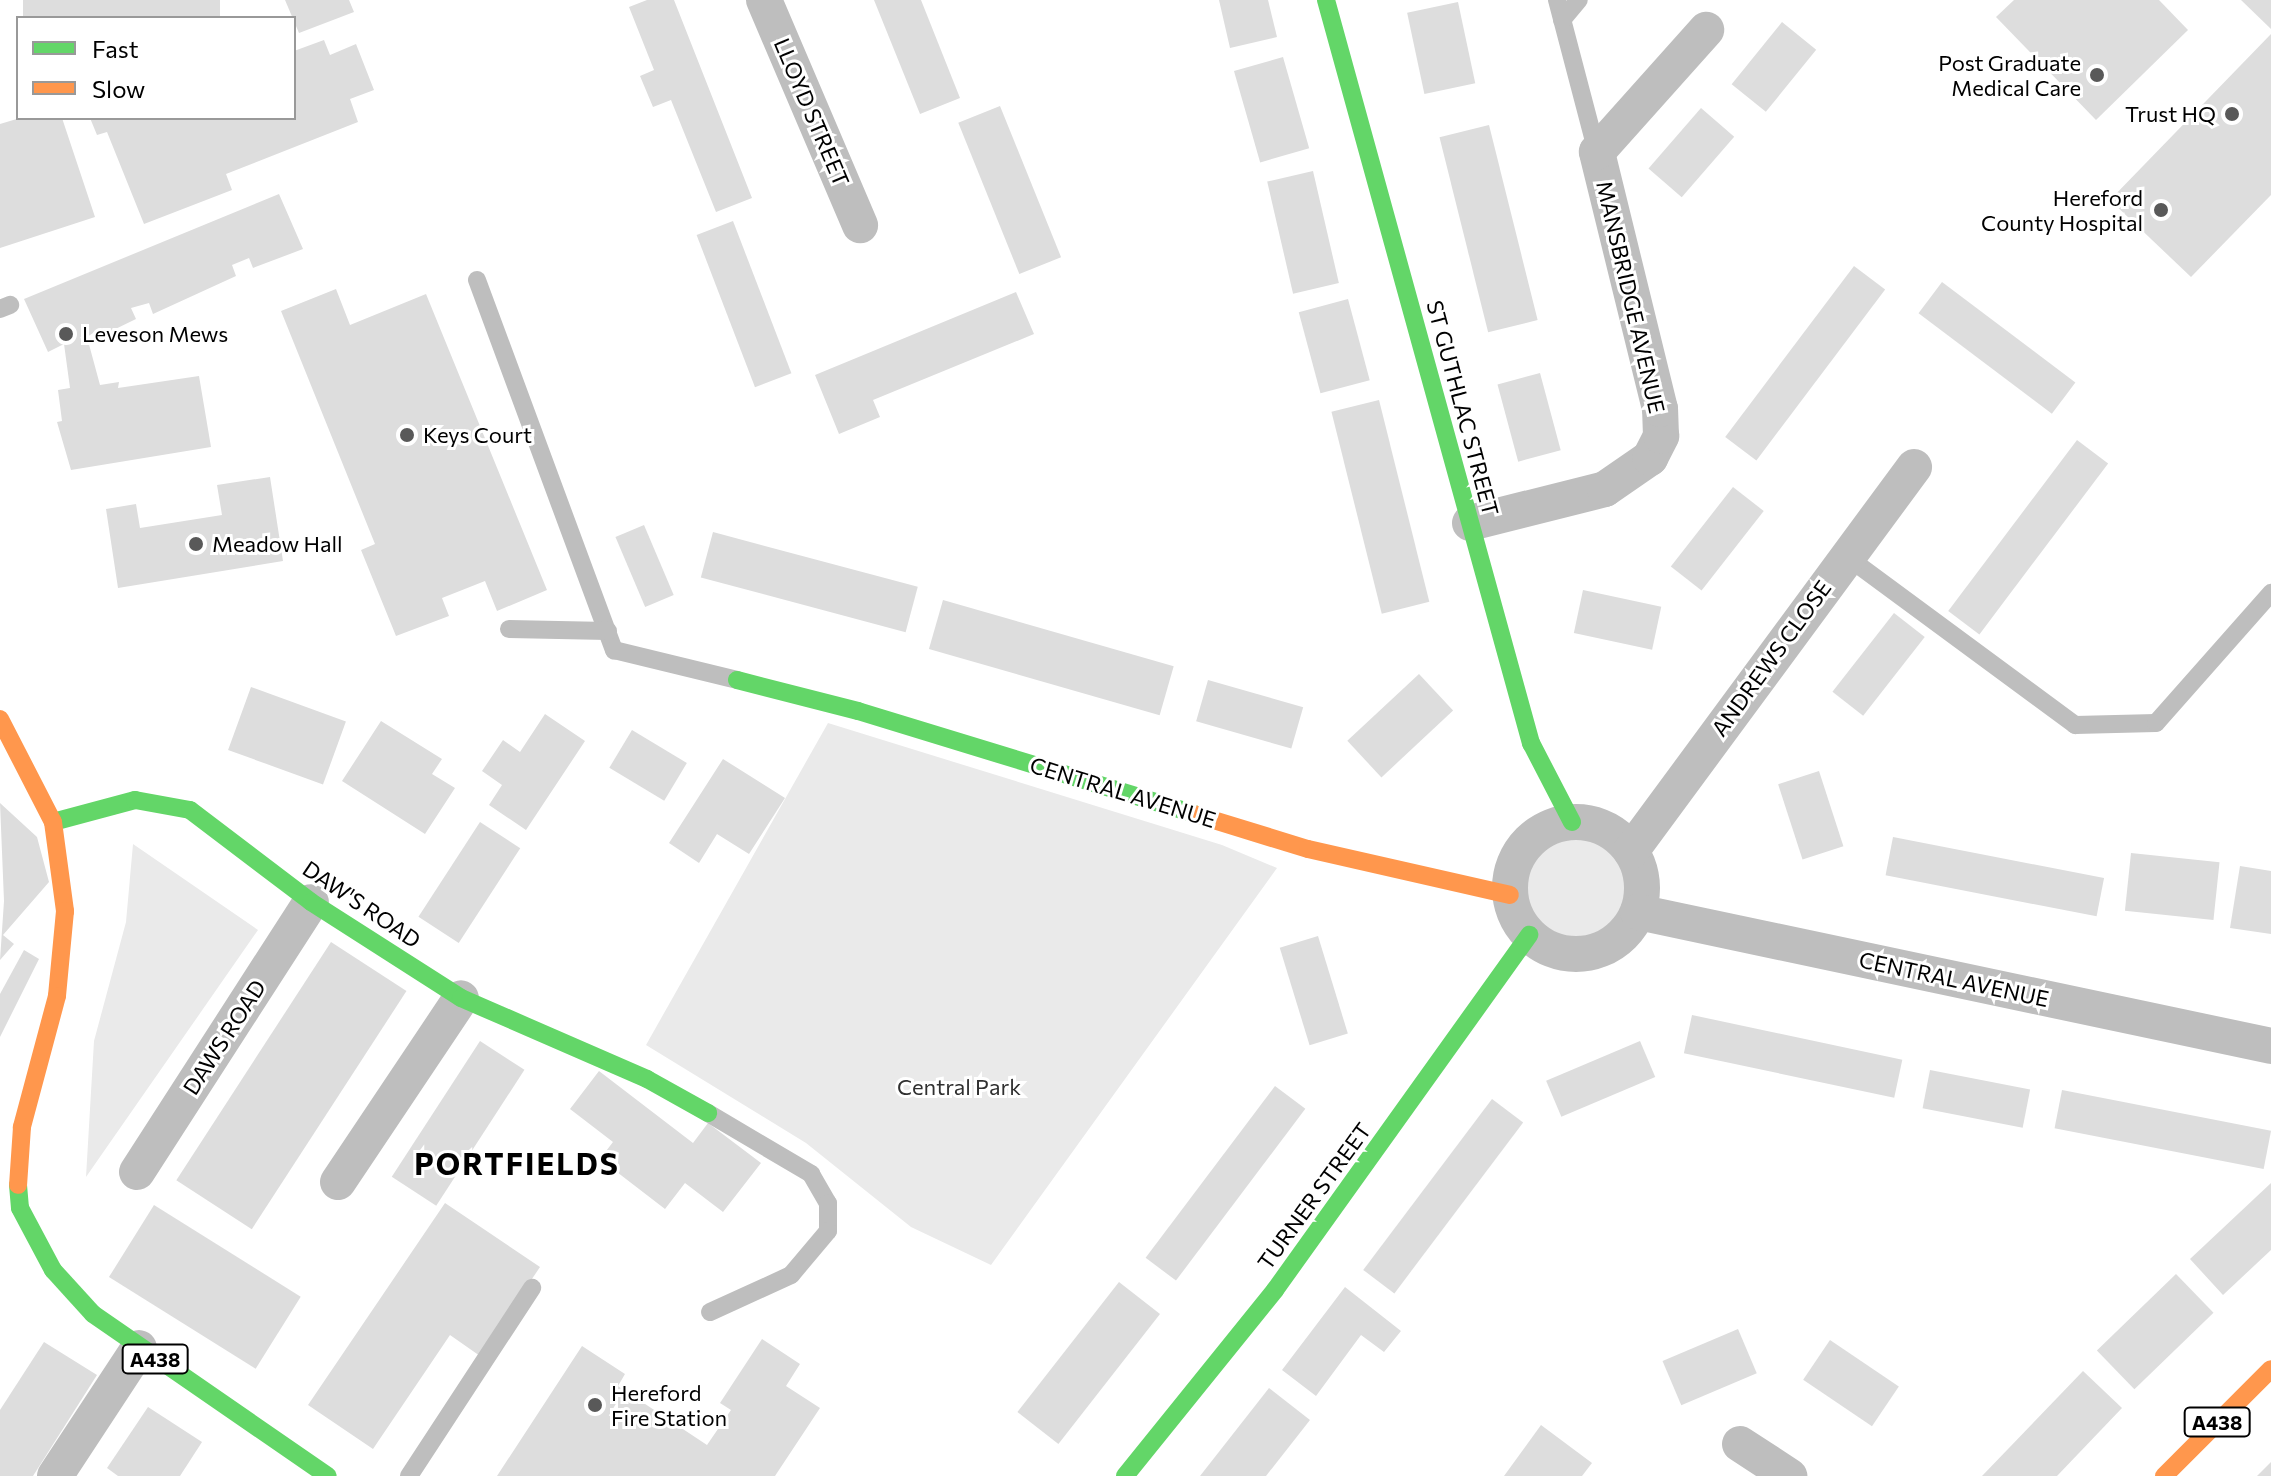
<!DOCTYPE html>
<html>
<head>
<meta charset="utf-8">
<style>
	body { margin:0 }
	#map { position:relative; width:2271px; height:1476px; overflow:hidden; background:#fff; font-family:Commissioner,sans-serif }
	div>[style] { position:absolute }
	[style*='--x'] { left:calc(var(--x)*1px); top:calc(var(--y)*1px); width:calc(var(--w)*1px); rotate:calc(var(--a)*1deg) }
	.green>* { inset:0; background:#eaeaea }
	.round { border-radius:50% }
	.building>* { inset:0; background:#ddd; transform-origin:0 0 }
	.lane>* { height:18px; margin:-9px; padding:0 9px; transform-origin:9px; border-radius:9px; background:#bebebe }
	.street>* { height:36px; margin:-18px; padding:0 18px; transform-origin:18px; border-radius:18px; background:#bebebe }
	.street>.ring { margin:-18px; padding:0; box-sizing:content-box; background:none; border:36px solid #bebebe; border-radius:50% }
	.fast>* { height:18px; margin:-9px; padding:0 9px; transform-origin:9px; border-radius:9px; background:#63d668 }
	.slow>* { height:18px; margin:-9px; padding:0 9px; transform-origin:9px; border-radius:9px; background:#ff974d }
	.dots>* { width:22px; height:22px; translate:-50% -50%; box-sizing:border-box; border:4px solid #fff; border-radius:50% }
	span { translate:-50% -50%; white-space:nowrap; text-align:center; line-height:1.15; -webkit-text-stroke:6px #fff; paint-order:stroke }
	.shield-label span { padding:2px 6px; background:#fff; border:2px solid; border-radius:6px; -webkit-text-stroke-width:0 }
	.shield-label { font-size:20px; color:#000; font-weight:700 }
	.poi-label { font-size:22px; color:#000 }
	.right { translate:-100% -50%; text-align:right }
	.left { translate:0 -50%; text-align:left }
	.street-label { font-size:22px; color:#000 }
	.park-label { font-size:22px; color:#303030 }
	.district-label { font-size:30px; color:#000; font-weight:700; letter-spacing:2px }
	.legend { position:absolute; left:16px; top:16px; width:280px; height:104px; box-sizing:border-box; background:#fff; border:2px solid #999; margin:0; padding:10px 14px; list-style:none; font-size:24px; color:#000 }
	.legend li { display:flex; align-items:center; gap:16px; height:40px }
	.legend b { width:40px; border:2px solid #999 }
</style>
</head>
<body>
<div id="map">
	<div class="green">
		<i style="clip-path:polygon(828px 723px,1222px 845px,1277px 868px,991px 1265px,911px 1227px,806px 1143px,646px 1045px)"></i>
		<i class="round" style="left:1510px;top:822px;width:132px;height:132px"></i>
		<i style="clip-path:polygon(133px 844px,258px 930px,86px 1177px,94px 1041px,126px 922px)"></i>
	</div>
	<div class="building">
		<i style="left:23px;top:0;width:197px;height:19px"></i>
		<i style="clip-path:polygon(285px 0,349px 0,354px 12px,299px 33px)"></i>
		<i style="clip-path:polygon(647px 0,674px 0,752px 198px,716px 212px,671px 100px,653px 107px,640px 76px,654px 70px,629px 7px)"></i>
		<i style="clip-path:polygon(874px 0,921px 0,960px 98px,920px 114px)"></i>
		<i style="clip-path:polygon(1219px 0,1268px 0,1277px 37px,1230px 48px)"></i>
		<i style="clip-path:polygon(2014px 0,2159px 0,2188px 30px,2096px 120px,1996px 17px)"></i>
		<i style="clip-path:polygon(2241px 0,2271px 0,2271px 29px)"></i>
		<i style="left:1458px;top:2px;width:83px;height:52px;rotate:78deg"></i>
		<i style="left:1782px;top:22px;width:44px;height:80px;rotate:39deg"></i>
		<i style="clip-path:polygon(2271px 34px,2271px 195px,2191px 277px,2110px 200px)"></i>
		<i style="clip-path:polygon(324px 40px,330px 55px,356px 44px,374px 90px,350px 99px,358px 122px,226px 174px,232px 190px,144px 224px,107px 132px,97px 135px,90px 118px,294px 118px,294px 51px)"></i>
		<i style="left:1283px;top:57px;width:95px;height:51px;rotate:74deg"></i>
		<i style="left:1000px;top:106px;width:163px;height:45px;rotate:68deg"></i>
		<i style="left:1701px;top:108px;width:44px;height:80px;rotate:41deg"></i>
		<i style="clip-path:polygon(20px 118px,62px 118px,95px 217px,0 248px,0 124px)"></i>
		<i style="left:1489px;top:125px;width:201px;height:51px;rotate:76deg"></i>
		<i style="left:1313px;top:171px;width:115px;height:47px;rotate:77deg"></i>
		<i style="clip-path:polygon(279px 194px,303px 249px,253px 268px,249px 258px,232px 265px,236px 276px,153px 314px,149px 303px,131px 308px,136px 319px,99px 337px,96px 331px,87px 337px,100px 385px,119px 382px,118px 388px,199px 376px,211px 447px,71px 470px,57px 422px,62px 421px,58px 390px,70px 388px,64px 344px,48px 352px,24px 299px)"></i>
		<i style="left:733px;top:221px;width:163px;height:39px;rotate:69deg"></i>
		<i style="left:1854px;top:266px;width:39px;height:214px;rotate:37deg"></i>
		<i style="left:1942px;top:282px;width:167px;height:39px;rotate:37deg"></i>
		<i style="clip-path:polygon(336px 289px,350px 325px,426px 294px,547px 590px,497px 611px,485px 581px,442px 598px,449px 616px,396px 636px,361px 550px,375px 544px,281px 311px)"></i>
		<i style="clip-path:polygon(1016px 292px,1034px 334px,873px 400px,880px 417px,839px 434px,815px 375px)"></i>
		<i style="left:1348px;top:299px;width:84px;height:51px;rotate:75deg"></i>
		<i style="left:1540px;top:373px;width:80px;height:44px;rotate:75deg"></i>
		<i style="left:1379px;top:400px;width:208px;height:49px;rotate:76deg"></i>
		<i style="left:2077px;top:440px;width:39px;height:214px;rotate:37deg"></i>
		<i style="clip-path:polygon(270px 477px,283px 561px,118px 588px,106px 509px,136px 504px,140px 528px,222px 515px,217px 485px)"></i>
		<i style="left:1733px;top:487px;width:39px;height:101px;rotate:38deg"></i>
		<i style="left:644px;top:525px;width:76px;height:31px;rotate:67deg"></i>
		<i style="left:713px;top:532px;width:212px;height:47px;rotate:15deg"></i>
		<i style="left:1583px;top:590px;width:80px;height:44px;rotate:12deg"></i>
		<i style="left:943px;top:600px;width:240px;height:51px;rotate:16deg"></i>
		<i style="left:1894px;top:613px;width:39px;height:100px;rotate:38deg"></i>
		<i style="left:1419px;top:674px;width:50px;height:98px;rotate:47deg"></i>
		<i style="left:1208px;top:680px;width:99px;height:43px;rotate:16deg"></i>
		<i style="left:251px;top:687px;width:101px;height:67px;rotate:20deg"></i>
		<i style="clip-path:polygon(545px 714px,585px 741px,526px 830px,489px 805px,502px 785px,482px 771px,503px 740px,520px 752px)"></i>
		<i style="clip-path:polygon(381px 721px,442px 759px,432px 774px,455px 788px,425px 834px,342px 781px)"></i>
		<i style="left:632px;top:730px;width:64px;height:44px;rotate:31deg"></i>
		<i style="clip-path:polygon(723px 759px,785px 798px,749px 854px,717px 834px,699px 863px,669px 843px)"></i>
		<i style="left:1819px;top:771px;width:79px;height:43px;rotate:72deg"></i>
		<i style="clip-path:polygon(0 803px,37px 837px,49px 882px,3px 935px,14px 944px,0 960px,4px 901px)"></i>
		<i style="left:480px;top:822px;width:48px;height:113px;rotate:33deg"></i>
		<i style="left:1893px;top:837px;width:215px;height:39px;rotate:11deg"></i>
		<i style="left:2131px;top:853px;width:89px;height:58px;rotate:6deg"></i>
		<i style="clip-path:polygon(2240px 866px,2271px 871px,2271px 934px,2230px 928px)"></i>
		<i style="left:1318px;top:936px;width:102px;height:40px;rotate:73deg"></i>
		<i style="left:331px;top:942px;width:90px;height:284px;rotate:33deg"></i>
		<i style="clip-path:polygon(24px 950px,39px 959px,0 1037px,0 994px)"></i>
		<i style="left:1692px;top:1015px;width:215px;height:39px;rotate:12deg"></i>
		<i style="left:480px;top:1041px;width:53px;height:162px;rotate:33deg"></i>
		<i style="left:1640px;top:1041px;width:39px;height:102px;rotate:67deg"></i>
		<i style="left:1930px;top:1070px;width:102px;height:39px;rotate:11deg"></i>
		<i style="clip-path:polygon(599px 1071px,693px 1143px,708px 1123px,761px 1163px,723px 1212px,685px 1183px,665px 1209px,600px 1159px,613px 1142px,570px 1109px)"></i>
		<i style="left:1275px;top:1086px;width:38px;height:215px;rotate:37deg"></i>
		<i style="left:2062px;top:1090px;width:213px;height:39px;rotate:11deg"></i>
		<i style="left:1492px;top:1099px;width:39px;height:214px;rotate:37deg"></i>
		<i style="clip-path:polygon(2271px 1183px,2271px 1250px,2223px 1295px,2190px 1259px)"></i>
		<i style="clip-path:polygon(445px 1203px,540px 1267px,480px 1356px,450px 1335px,373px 1449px,308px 1405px)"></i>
		<i style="left:154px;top:1205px;width:173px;height:85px;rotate:32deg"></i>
		<i style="left:2176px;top:1274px;width:54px;height:110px;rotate:46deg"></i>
		<i style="left:1119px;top:1282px;width:52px;height:165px;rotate:38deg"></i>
		<i style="clip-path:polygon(1345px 1287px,1401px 1331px,1384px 1352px,1361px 1335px,1316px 1396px,1282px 1370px)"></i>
		<i style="left:1738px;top:1329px;width:48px;height:82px;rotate:67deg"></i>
		<i style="clip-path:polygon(762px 1339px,800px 1364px,786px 1386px,820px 1408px,775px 1476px,497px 1476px,582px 1346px,625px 1374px,618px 1386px,707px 1445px,731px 1410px,720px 1403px)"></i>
		<i style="left:1830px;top:1340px;width:83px;height:48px;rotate:34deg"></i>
		<i style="clip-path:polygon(44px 1342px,97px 1375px,33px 1476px,0 1476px,0 1410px)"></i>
		<i style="clip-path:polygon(2083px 1371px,2122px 1408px,2057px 1476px,1982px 1476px)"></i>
		<i style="clip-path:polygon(1269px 1388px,1310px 1420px,1266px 1476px,1200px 1476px)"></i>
		<i style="clip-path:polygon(148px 1407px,202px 1442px,180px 1476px,118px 1476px,107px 1468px)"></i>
		<i style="clip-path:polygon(1541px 1425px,1592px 1463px,1582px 1476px,1504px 1476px)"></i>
		<i style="clip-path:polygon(2271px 1462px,2271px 1476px,2257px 1476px)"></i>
	</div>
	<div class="lane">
		<i style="--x:1557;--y:0;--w:157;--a:75.3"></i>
		<i style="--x:1562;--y:20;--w:26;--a:-50"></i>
		<i style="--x:477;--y:280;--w:395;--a:69.7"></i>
		<i style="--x:614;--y:650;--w:127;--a:13.7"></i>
		<i style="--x:0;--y:309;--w:11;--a:-22"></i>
		<i style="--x:1846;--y:556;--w:285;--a:36.4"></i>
		<i style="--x:2075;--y:725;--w:81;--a:-1.4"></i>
		<i style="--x:2156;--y:723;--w:174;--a:-48.5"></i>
		<i style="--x:509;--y:629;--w:99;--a:1.2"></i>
		<i style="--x:708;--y:1113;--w:120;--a:30.6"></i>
		<i style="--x:811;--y:1174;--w:34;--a:60"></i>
		<i style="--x:828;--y:1203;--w:28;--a:90"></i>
		<i style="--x:828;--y:1231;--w:57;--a:130.1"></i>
		<i style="--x:791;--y:1275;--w:89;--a:155.4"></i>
		<i style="--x:409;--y:1476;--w:225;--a:-56.8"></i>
	</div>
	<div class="street">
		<i style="--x:764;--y:0;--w:245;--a:66.9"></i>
		<i style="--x:1470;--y:523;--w:139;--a:-14.1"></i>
		<i style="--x:1605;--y:489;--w:55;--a:-34.6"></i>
		<i style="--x:1650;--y:458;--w:25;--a:-63"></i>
		<i style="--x:1661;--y:436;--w:27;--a:-92"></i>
		<i style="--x:1660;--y:409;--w:265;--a:-103.8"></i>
		<i style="--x:1597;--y:152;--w:164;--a:-48.2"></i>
		<i class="ring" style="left:1510px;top:822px;width:96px;height:96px"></i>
		<i style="--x:1631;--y:851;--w:477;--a:-53.6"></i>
		<i style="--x:1638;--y:912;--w:647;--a:11.95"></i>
		<i style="--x:137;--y:1172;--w:321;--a:-57.2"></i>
		<i style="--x:338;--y:1182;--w:221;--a:-56.2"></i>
		<i style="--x:1740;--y:1444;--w:59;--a:33.1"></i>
		<i style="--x:55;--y:1476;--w:153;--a:-56.7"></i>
	</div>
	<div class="fast">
		<i style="--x:1326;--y:0;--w:771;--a:74.58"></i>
		<i style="--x:1531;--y:743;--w:89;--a:62.6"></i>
		<i style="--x:737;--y:680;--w:125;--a:14.4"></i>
		<i style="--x:858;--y:711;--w:351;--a:17"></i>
		<i style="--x:53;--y:822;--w:85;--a:-15"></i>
		<i style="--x:135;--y:800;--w:56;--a:10.3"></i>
		<i style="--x:190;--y:810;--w:152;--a:37.2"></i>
		<i style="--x:311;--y:902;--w:178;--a:32.6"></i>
		<i style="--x:461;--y:998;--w:203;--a:23.5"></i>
		<i style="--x:647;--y:1079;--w:70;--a:29.1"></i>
		<i style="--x:18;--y:1185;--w:23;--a:85"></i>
		<i style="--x:20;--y:1208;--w:70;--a:62"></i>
		<i style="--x:53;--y:1270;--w:59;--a:47.7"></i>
		<i style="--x:93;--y:1314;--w:285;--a:34.6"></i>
		<i style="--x:1125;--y:1476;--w:239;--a:-51.1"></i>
		<i style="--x:1275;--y:1290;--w:437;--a:-54.4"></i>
	</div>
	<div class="slow">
		<i style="--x:0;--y:719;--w:116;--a:62.8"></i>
		<i style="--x:53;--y:822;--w:90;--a:82.3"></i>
		<i style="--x:65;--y:911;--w:85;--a:95.4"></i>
		<i style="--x:57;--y:996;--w:136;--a:105"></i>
		<i style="--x:22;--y:1127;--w:58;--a:93.9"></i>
		<i style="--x:1194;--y:814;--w:119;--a:17.1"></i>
		<i style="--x:1308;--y:849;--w:207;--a:12.8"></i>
		<i style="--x:2164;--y:1476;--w:151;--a:-45"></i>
	</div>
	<div class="dots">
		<i style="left:2097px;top:75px;background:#595959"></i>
		<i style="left:2232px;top:114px;background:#595959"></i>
		<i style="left:2161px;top:210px;background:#595959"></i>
		<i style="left:66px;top:334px;background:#595959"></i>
		<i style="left:407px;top:435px;background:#595959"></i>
		<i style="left:196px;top:544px;background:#595959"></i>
		<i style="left:595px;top:1405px;background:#595959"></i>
	</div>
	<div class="shield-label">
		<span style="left:155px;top:1359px">A438</span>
		<span style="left:2217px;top:1422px">A438</span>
	</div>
	<div class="poi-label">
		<span class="right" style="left:2081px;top:75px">Post Graduate<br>Medical Care</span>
		<span class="right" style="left:2216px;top:114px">Trust HQ</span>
		<span class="right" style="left:2143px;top:210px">Hereford<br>County Hospital</span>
		<span class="left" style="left:82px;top:334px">Leveson Mews</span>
		<span class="left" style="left:423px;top:435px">Keys Court</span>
		<span class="left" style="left:212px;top:544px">Meadow Hall</span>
		<span class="left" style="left:611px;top:1405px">Hereford<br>Fire Station</span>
	</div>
	<div class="street-label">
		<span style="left:812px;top:112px;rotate:67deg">LLOYD STREET</span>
		<span style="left:1631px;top:297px;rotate:77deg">MANSBRIDGE AVENUE</span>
		<span style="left:1463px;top:408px;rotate:75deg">ST GUTHLAC STREET</span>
		<span style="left:1771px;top:658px;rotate:-54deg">ANDREWS CLOSE</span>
		<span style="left:1123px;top:792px;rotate:17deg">CENTRAL AVENUE</span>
		<span style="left:362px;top:904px;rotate:34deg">DAW'S ROAD</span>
		<span style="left:1954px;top:979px;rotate:12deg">CENTRAL AVENUE</span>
		<span style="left:224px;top:1037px;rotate:-57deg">DAWS ROAD</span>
		<span style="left:1314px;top:1196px;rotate:-54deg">TURNER STREET</span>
	</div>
	<div class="park-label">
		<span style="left:959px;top:1087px">Central Park</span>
	</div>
	<div class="district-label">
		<span style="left:517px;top:1163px">PORTFIELDS</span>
	</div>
	<ul class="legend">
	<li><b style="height:10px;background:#63d668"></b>Fast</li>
	<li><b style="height:10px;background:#ff974d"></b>Slow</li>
	</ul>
</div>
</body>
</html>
